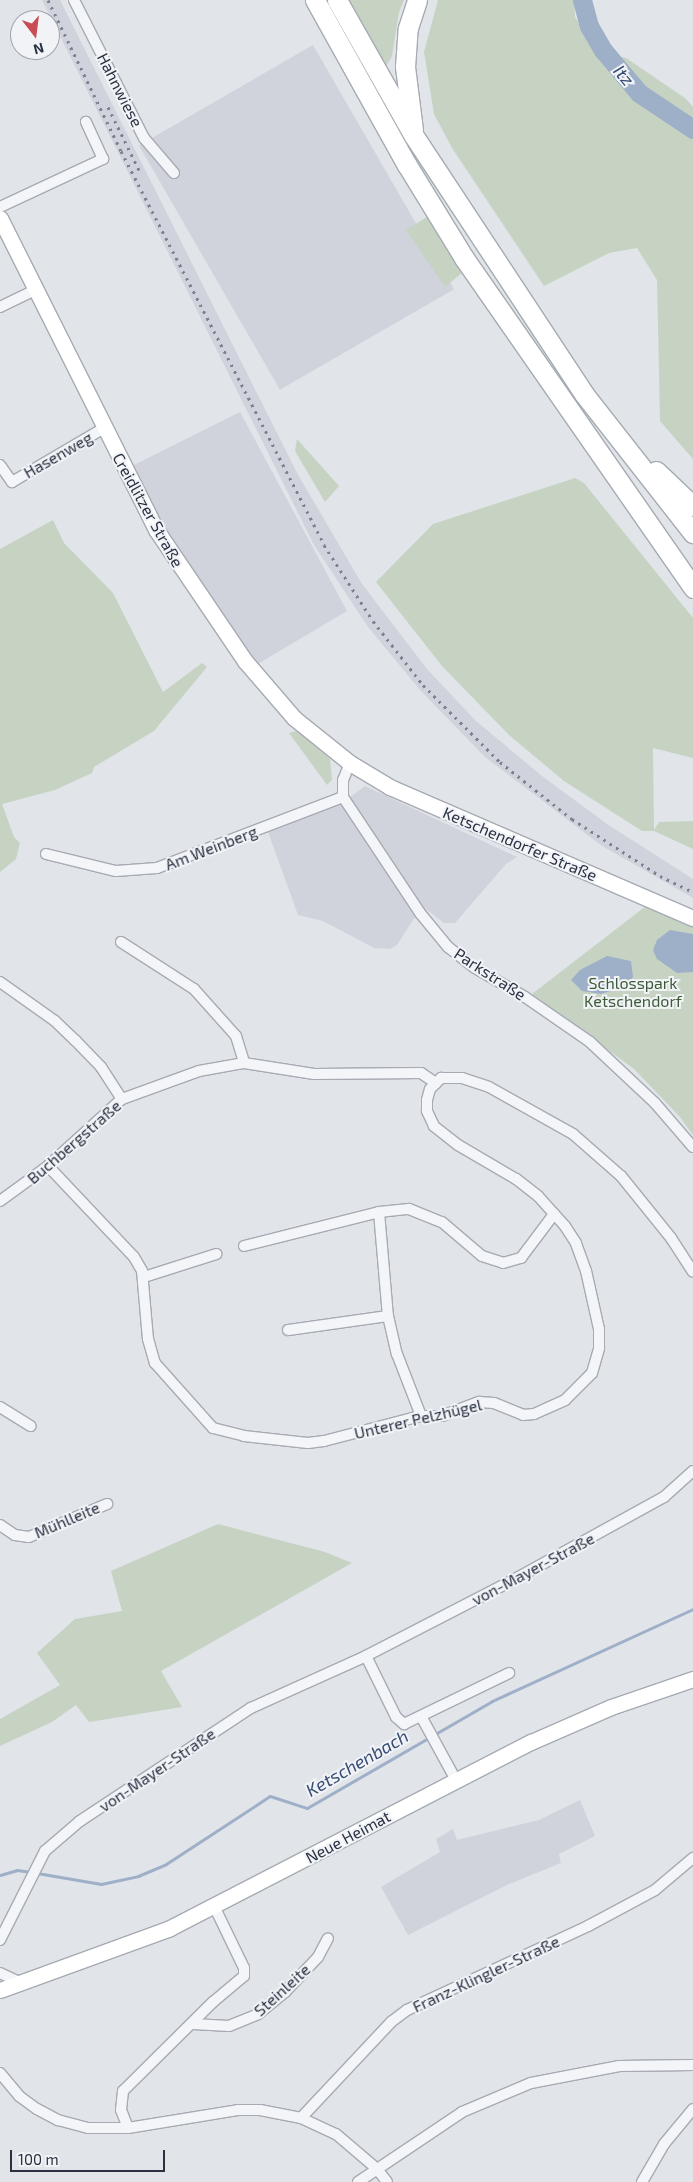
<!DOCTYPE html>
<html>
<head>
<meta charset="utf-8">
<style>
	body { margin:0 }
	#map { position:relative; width:693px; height:2182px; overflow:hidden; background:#e1e4e9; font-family:"Exo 2",sans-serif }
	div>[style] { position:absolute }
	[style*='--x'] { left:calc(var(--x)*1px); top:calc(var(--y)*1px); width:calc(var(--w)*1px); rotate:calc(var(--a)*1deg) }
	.built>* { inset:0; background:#d0d3db; transform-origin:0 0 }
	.green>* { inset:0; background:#c6d3c3 }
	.water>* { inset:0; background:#9eafc8 }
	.stream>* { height:3px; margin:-1.5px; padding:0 1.5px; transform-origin:1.5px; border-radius:1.5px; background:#9eafc8 }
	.river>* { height:19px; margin:-9.5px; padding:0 9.5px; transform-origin:9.5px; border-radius:9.5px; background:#9eafc8 }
	.roads { filter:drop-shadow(1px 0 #a6abb3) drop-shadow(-1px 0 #a6abb3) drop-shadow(0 1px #a6abb3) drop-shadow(0 -1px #a6abb3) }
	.street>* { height:10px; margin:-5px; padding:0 5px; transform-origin:5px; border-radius:5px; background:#f4f5f8 }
	.secondary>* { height:15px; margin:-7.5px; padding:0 7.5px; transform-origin:7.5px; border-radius:7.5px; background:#fff }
	.highway>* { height:19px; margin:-9.5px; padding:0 9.5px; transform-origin:9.5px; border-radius:9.5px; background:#fff }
	.rail>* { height:3px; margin-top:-1.5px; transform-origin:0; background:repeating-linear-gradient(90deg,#7b8292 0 2.5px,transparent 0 7.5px) }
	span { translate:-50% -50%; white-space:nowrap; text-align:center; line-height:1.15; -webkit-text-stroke:4px #f1f3f7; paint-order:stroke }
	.street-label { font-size:16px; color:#2a3141 }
	.park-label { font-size:16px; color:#3c5c38 }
	.water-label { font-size:18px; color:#364c73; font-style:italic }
	.north { position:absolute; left:10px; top:10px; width:50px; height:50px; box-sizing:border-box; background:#f1f3f7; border:1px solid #a1a5ae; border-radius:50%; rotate:165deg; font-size:14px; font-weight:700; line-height:20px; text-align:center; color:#2a3141 }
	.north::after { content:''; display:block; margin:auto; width:18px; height:22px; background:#c94c54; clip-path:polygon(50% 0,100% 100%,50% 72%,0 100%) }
	.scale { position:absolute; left:10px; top:2150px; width:155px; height:22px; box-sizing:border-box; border:2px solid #2a3141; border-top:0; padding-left:6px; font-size:15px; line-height:18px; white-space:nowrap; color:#2a3141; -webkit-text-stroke:4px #f1f3f7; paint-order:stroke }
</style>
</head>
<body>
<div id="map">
	<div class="built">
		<i style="clip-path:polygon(42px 0,60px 0,297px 473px,362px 584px,427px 669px,476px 721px,542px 776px,607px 824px,693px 879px,693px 898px,602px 846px,485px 757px,421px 691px,368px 627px,314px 545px)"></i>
		<i style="left:313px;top:45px;width:282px;height:201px;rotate:60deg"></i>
		<i style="clip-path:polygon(240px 412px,347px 611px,256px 665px,173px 547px,130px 467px)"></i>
		<i style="clip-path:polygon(365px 786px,517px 857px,506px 864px,455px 923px,444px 923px,422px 906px,397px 945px,390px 949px,374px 948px,323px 921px,298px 915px,267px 829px,349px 798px)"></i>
		<i style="clip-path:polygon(580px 1800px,595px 1836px,559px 1854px,561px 1863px,507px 1885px,408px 1935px,381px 1887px,440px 1852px,436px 1839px,453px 1829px,457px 1840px,539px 1820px)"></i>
	</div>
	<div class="green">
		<i style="clip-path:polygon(346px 0,404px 0,399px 12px,392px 56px,384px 70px)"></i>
		<i style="clip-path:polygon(438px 0,574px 0,575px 17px,600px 53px,626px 58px,685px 98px,693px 107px,693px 459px,660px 421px,657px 280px,637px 248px,609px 253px,544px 286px,452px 148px,434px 114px,424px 52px)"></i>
		<i style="clip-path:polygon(427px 217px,462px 273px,445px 287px,406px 230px)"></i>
		<i style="clip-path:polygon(297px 439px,339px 486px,325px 502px,295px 451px)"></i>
		<i style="clip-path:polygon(575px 478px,584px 483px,693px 618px,693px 758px,653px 748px,654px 830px,659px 822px,693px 821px,693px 849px,654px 831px,642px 831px,564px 781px,509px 735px,442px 666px,376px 582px,433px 524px)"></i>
		<i style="clip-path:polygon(53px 520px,64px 543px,113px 593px,163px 692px,202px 663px,207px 667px,154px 731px,94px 767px,92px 773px,55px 790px,2px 804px,14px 837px,20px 843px,16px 859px,0 872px,0 549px)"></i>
		<i style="clip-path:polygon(295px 731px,301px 733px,330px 759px,332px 780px,327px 785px,289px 733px)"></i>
		<i style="clip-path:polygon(646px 906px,693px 927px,693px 1135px,680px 1117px,634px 1069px,532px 994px)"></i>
		<i style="clip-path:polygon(218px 1524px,325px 1552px,352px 1563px,161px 1671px,182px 1707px,89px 1722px,76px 1705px,52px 1722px,0 1746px,0 1719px,60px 1685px,37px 1653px,75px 1619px,122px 1611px,111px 1571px)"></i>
	</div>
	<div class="water">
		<i style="clip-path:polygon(670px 930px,693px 934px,693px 972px,677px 973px,657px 959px,653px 950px,657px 940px)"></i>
		<i style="clip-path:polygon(607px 956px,631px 961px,633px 977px,626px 986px,601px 994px,582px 991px,571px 980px,580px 970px)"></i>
	</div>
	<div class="stream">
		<i style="--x:37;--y:1873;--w:65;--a:9.8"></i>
		<i style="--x:101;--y:1884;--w:38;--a:-12"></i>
		<i style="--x:138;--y:1876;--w:30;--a:-23"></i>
		<i style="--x:166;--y:1864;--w:124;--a:-33.2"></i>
		<i style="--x:270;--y:1796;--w:39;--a:18"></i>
		<i style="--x:307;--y:1808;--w:214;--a:-30"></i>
		<i style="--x:492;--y:1701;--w:221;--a:-24.6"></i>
		<i style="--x:0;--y:1875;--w:18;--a:-16"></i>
		<i style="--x:17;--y:1870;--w:14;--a:8"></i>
	</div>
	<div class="river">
		<i style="--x:582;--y:0;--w:27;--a:75"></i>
		<i style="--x:589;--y:26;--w:28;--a:60"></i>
		<i style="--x:603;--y:50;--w:56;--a:50.1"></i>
		<i style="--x:639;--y:93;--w:65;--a:33.7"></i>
	</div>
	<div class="roads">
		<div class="street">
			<i style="--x:74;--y:0;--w:155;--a:63.1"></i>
			<i style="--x:144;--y:138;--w:46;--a:49.4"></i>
			<i style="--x:0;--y:207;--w:114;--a:-25"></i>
			<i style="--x:103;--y:159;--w:41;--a:-114.7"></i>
			<i style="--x:0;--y:307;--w:39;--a:-26"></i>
			<i style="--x:0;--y:465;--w:21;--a:55"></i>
			<i style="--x:12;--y:482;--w:107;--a:-30.4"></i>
			<i style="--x:350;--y:763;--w:18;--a:112"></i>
			<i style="--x:343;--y:780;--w:17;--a:90"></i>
			<i style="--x:343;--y:797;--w:139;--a:56.4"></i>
			<i style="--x:420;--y:913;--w:44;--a:50.5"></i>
			<i style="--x:448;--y:947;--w:34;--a:38"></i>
			<i style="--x:475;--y:968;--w:58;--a:30.1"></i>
			<i style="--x:525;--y:997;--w:79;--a:34.7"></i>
			<i style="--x:590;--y:1042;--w:89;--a:43.2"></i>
			<i style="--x:655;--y:1103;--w:58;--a:49.2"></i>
			<i style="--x:46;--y:854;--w:72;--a:13.7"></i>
			<i style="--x:116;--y:871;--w:41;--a:-4.2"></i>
			<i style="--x:157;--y:868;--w:199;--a:-20.9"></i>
			<i style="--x:121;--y:942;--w:87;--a:32.8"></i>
			<i style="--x:194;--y:989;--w:63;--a:48.2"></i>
			<i style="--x:236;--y:1036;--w:28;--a:73"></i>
			<i style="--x:0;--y:982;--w:67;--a:35.3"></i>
			<i style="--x:55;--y:1021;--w:28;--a:44"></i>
			<i style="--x:75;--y:1040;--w:37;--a:46"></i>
			<i style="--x:101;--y:1067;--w:38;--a:57"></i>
			<i style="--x:48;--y:1166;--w:125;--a:46.6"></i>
			<i style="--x:134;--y:1257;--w:16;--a:60"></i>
			<i style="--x:142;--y:1271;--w:68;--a:85"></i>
			<i style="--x:148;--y:1339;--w:25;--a:74"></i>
			<i style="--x:155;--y:1363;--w:87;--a:48.3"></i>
			<i style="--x:213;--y:1428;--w:32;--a:14"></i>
			<i style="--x:244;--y:1436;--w:64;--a:6.2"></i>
			<i style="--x:308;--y:1443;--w:16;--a:-7"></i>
			<i style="--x:324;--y:1441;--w:100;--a:-14.5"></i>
			<i style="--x:421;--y:1416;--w:21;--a:0"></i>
			<i style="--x:442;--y:1416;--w:40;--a:-21"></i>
			<i style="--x:479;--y:1402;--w:15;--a:4"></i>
			<i style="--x:494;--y:1403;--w:31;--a:22"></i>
			<i style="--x:523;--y:1415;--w:11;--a:-5"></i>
			<i style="--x:534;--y:1414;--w:34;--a:-24"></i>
			<i style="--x:565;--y:1400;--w:38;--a:-45"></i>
			<i style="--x:592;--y:1373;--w:26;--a:-74"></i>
			<i style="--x:599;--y:1348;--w:19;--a:-90"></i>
			<i style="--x:599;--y:1329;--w:59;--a:-102.6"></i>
			<i style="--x:586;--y:1271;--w:30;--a:-110"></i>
			<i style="--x:576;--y:1243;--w:20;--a:-123"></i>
			<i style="--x:565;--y:1226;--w:40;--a:-132"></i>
			<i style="--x:538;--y:1196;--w:28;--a:-142"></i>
			<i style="--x:516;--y:1179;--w:67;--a:-149.6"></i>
			<i style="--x:458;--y:1145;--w:31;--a:-142"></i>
			<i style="--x:434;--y:1126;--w:17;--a:-115"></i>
			<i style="--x:427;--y:1111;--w:11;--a:-90"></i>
			<i style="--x:427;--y:1100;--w:11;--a:-75"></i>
			<i style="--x:430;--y:1089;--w:16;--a:-45"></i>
			<i style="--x:441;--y:1078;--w:21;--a:0"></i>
			<i style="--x:462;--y:1078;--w:28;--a:18"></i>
			<i style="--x:489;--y:1087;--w:96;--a:29.2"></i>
			<i style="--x:573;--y:1134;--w:64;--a:41.2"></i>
			<i style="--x:621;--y:1176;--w:80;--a:51.1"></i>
			<i style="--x:671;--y:1238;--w:40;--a:57.1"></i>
			<i style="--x:0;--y:1201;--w:59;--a:-36.1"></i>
			<i style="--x:48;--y:1166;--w:100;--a:-42.2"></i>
			<i style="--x:122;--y:1099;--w:82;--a:-20"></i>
			<i style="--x:199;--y:1071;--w:46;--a:-10.1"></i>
			<i style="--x:244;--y:1063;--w:71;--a:8.9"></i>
			<i style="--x:314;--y:1074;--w:107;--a:-0.5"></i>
			<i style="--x:421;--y:1073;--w:18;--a:34"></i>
			<i style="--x:379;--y:1212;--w:104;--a:85.1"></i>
			<i style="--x:388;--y:1316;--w:39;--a:77"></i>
			<i style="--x:397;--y:1354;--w:66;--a:68.8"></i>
			<i style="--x:244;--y:1246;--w:139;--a:-14.1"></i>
			<i style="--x:379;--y:1212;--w:30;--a:-6"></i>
			<i style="--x:409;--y:1209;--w:35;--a:22"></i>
			<i style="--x:442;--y:1222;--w:52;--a:40.4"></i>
			<i style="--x:482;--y:1256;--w:22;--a:18"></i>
			<i style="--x:503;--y:1263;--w:19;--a:-16"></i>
			<i style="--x:521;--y:1258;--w:55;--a:-53.1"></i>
			<i style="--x:144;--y:1277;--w:76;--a:-17.7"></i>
			<i style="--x:288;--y:1330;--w:101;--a:-8"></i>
			<i style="--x:0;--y:1407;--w:36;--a:32"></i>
			<i style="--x:0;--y:1525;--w:18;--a:34"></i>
			<i style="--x:15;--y:1535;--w:14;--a:8"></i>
			<i style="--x:29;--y:1537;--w:85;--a:-22.9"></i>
			<i style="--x:366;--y:1656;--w:68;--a:63.8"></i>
			<i style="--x:396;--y:1717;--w:11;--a:41"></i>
			<i style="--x:404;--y:1724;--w:117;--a:-25.9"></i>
			<i style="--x:422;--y:1718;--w:71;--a:61.3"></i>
			<i style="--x:0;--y:1940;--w:100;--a:-63.2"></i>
			<i style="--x:45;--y:1851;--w:46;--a:-40.6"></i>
			<i style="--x:80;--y:1821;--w:205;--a:-33.5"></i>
			<i style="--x:251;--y:1708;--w:126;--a:-24.3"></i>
			<i style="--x:366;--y:1656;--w:170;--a:-27.3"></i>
			<i style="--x:517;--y:1578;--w:168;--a:-28.9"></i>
			<i style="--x:664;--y:1497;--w:39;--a:-42"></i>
			<i style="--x:0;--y:1973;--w:23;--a:25"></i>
			<i style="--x:193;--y:2024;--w:36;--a:3"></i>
			<i style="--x:229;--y:2026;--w:31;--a:-22"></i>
			<i style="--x:258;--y:2014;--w:35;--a:-39"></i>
			<i style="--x:285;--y:1992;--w:48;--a:-46.7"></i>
			<i style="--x:318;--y:1957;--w:21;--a:-62"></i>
			<i style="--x:0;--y:2073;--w:30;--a:50"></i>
			<i style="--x:19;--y:2096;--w:22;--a:36"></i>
			<i style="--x:37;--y:2109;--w:24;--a:28"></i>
			<i style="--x:58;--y:2120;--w:31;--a:15"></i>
			<i style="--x:88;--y:2128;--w:40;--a:0"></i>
			<i style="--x:128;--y:2128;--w:111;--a:-9.3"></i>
			<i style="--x:238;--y:2110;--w:22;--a:0"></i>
			<i style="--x:260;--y:2110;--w:42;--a:11"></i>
			<i style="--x:301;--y:2118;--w:38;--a:25"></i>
			<i style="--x:336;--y:2134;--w:54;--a:40.5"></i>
			<i style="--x:377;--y:2169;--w:16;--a:52"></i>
			<i style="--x:301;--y:2118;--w:132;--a:-46.8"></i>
			<i style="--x:391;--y:2022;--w:20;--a:-37"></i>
			<i style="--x:407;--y:2010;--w:200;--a:-24.9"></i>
			<i style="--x:588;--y:1926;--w:76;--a:-28.2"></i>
			<i style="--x:655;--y:1890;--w:50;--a:-40.1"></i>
			<i style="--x:128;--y:2128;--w:19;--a:-111"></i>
			<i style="--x:121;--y:2110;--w:19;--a:-84"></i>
			<i style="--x:123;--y:2091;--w:127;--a:-44.7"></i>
			<i style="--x:213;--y:2002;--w:40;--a:-40"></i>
			<i style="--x:244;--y:1976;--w:8;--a:-90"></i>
			<i style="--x:244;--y:1968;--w:69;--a:-115.8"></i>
			<i style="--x:358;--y:2182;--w:125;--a:-33.9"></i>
			<i style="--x:462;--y:2112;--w:75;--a:-22.8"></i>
			<i style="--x:531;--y:2083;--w:90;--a:-10.9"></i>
			<i style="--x:619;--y:2066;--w:74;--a:-0.8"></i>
			<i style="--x:642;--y:2182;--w:44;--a:-59.9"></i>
			<i style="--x:664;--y:2144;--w:45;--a:-50.4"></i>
		</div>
		<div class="secondary">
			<i style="--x:0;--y:218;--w:350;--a:63.4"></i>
			<i style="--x:157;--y:531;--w:157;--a:55.9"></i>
			<i style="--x:245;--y:661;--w:75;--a:49.3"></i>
			<i style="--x:294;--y:718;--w:72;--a:38.8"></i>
			<i style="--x:350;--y:763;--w:47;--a:31"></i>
			<i style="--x:390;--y:787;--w:330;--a:23.4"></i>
			<i style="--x:0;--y:1990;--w:181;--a:-20"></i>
			<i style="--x:170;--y:1928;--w:406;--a:-27.3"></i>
			<i style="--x:531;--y:1742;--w:87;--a:-23.6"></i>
			<i style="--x:611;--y:1707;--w:87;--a:-18.9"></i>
		</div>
		<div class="highway">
			<i style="--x:315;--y:0;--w:189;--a:60.9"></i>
			<i style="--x:407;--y:165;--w:109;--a:58.5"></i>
			<i style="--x:464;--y:258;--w:402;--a:55.2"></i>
			<i style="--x:337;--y:0;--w:156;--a:60.5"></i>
			<i style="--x:414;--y:136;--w:309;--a:56.6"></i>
			<i style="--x:584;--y:394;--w:177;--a:51.9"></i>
			<i style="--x:413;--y:130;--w:64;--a:-97.2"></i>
			<i style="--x:405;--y:67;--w:39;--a:-86"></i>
			<i style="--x:408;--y:28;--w:29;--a:-72"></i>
			<i style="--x:656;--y:471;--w:51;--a:43.4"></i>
		</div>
	</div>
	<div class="rail">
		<i style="--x:48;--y:0;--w:168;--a:64.2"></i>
		<i style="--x:121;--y:151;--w:443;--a:62.7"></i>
		<i style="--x:324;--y:545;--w:90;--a:57.2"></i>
		<i style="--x:373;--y:621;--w:81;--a:52"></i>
		<i style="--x:423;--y:685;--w:109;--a:45"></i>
		<i style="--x:500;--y:762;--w:92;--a:38.4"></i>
		<i style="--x:572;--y:819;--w:105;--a:32.9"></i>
		<i style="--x:660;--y:876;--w:37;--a:26"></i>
		<i style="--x:108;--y:107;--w:72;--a:63.8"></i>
	</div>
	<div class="street-label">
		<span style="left:120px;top:90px;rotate:63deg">Hahnwiese</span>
		<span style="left:58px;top:455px;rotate:-30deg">Hasenweg</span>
		<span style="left:148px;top:510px;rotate:61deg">Creidlitzer Straße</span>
		<span style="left:520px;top:844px;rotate:23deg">Ketschendorfer Straße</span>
		<span style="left:211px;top:848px;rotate:-21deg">Am Weinberg</span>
		<span style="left:490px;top:974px;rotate:33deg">Parkstraße</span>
		<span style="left:74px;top:1142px;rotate:-41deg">Buchbergstraße</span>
		<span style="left:418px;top:1419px;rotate:-13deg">Unterer Pelzhügel</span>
		<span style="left:67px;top:1520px;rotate:-23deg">Mühlleite</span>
		<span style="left:533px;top:1569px;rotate:-28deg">von-Mayer-Straße</span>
		<span style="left:157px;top:1770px;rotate:-34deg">von-Mayer-Straße</span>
		<span style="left:348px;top:1837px;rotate:-28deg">Neue Heimat</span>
		<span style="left:486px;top:1974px;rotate:-25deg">Franz-Klingler-Straße</span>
		<span style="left:282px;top:1990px;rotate:-42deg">Steinleite</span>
	</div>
	<div class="park-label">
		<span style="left:633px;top:992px">Schlosspark<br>Ketschendorf</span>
	</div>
	<div class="water-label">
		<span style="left:624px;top:75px;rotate:50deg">Itz</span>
		<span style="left:357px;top:1763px;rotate:-30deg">Ketschenbach</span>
	</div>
	<div class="north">N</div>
	<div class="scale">100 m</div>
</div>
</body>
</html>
